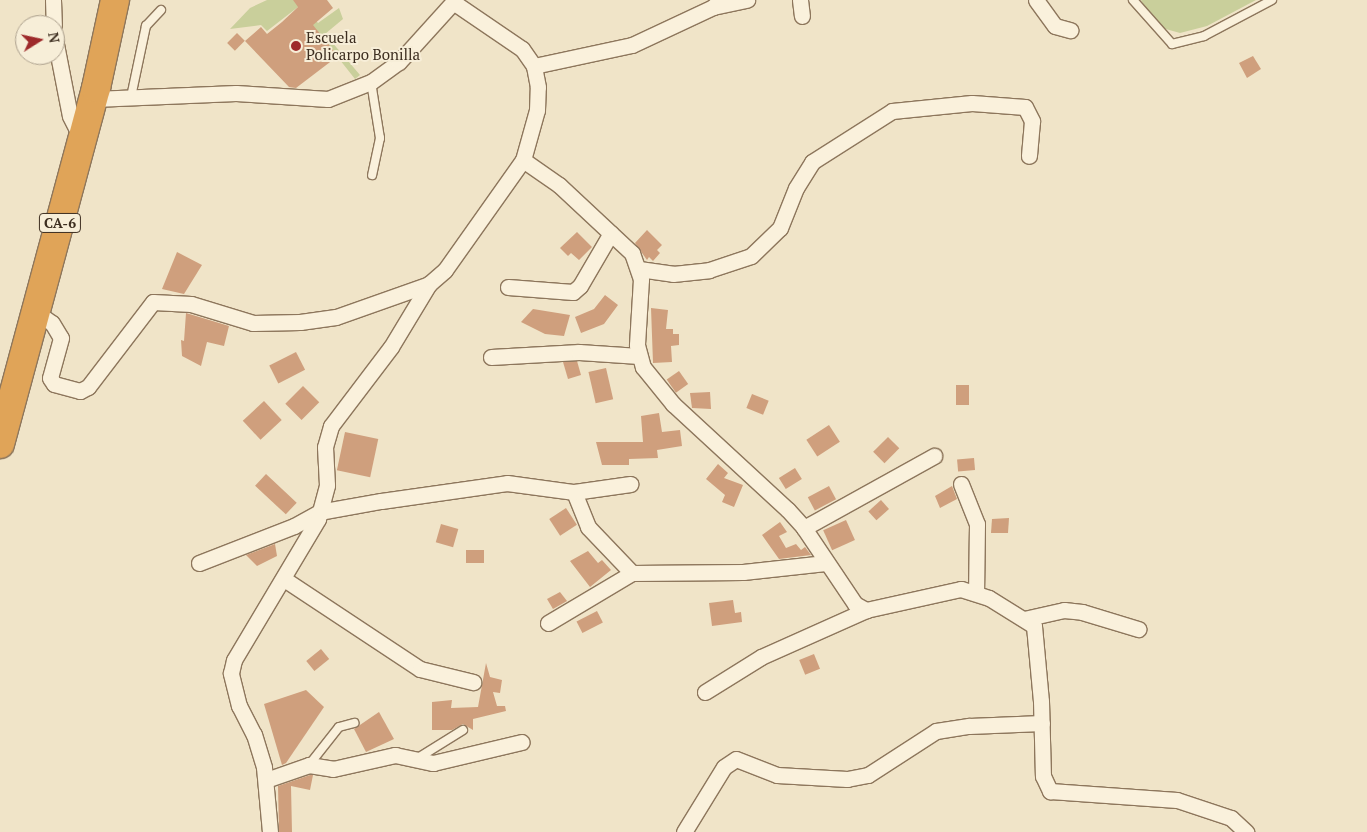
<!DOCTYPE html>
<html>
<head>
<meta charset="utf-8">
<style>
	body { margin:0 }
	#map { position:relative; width:1367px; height:832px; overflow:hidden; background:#f0e4c8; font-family:"PT Serif",serif }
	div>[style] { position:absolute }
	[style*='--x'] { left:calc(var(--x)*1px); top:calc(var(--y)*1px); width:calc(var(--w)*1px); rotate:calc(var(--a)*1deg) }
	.green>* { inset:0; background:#c9cf9b }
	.building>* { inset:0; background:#cf9f7d; transform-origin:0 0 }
	.roads { filter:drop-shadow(1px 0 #8d765c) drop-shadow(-1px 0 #8d765c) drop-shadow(0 1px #8d765c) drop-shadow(0 -1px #8d765c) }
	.lane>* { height:8px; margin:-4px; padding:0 4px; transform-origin:4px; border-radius:4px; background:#faf1dc }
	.street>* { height:15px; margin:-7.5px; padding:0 7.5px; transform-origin:7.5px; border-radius:7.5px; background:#faf1dc }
	.highway>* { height:28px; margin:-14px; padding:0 14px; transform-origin:14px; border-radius:14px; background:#e0a458 }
	.dots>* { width:14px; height:14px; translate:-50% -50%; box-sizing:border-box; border:2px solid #f7eed8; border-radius:50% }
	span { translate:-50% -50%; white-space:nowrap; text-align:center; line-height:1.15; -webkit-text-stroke:4px #f7eed8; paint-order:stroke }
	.shield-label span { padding:1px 4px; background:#f7eed8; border:1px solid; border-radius:4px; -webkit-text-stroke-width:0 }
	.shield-label { font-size:14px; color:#3d2e20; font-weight:700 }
	.poi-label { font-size:15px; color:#3d2e20 }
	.left { translate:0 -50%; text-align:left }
	.north { position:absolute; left:15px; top:15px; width:50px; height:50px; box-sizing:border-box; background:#f7eed8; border:1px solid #ada18e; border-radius:50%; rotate:80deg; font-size:14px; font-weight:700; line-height:20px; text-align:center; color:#3d2e20 }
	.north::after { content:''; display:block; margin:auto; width:18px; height:22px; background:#9e2a2b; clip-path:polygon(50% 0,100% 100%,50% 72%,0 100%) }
</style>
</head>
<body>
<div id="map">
	<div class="green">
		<i style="clip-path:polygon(267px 0,298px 0,318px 23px,339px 8px,343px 19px,325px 34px,360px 75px,355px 79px,298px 7px,267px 31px,261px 25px,230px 29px,250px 8px)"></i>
		<i style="clip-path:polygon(1141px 0,1256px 0,1207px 26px,1180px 33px,1155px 26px)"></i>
	</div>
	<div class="building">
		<i style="clip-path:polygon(293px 0,327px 0,333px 8px,313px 25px,338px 56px,296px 88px,289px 87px,245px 41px,261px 27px,267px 34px,282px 22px,298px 7px)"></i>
		<i style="left:237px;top:33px;width:11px;height:14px;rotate:45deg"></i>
		<i style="clip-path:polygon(1253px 56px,1261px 69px,1247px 78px,1239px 63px)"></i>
		<i style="clip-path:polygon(647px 230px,662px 245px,657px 250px,660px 253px,653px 261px,649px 257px,647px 260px,635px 243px)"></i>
		<i style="clip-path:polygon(577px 232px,592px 247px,579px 260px,571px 253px,568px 256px,560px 248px)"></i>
		<i style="clip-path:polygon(177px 252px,202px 265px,184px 294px,162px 289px)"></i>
		<i style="clip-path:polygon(605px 295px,618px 305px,604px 324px,581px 333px,575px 317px,594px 309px)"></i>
		<i style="clip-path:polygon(651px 308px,668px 310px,666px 329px,673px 329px,673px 334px,679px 334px,679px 345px,671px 346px,672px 362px,653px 363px)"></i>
		<i style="clip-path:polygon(533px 309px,570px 315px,564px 336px,545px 334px,521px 322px)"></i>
		<i style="clip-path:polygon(186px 313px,229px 326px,224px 346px,207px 342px,201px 366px,182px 356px,181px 340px,184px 341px)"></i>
		<i style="left:296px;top:352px;width:20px;height:30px;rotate:63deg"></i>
		<i style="clip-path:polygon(577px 361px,581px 375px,568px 379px,563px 362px)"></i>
		<i style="left:606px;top:368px;width:32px;height:18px;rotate:77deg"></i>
		<i style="left:679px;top:371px;width:16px;height:15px;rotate:55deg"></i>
		<i style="left:956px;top:385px;width:13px;height:20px"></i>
		<i style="left:303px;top:386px;width:23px;height:25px;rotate:45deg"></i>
		<i style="clip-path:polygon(710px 392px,711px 409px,692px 408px,690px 393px)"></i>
		<i style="left:752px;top:394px;width:18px;height:15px;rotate:22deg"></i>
		<i style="left:264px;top:401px;width:26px;height:29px;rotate:47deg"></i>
		<i style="clip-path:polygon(659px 413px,662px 432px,680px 430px,682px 446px,657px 450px,658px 458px,629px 459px,629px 465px,602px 465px,596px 442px,643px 442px,641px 416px)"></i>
		<i style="left:829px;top:425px;width:20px;height:27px;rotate:57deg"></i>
		<i style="left:345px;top:432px;width:34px;height:39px;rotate:12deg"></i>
		<i style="left:888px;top:437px;width:16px;height:21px;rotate:45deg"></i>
		<i style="left:974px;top:458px;width:12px;height:17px;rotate:85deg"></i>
		<i style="clip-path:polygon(718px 464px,728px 473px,724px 478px,743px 485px,734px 507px,722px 502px,725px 495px,706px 479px)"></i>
		<i style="left:795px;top:468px;width:13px;height:19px;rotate:58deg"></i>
		<i style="left:266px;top:474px;width:42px;height:16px;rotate:43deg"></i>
		<i style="left:829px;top:486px;width:15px;height:24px;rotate:62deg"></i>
		<i style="clip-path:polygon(952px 486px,957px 499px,940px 508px,935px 496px)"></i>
		<i style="left:881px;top:500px;width:12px;height:17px;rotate:48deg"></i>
		<i style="left:566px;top:508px;width:20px;height:20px;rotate:57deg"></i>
		<i style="clip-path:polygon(1009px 518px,1008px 533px,991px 533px,992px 519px)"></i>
		<i style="left:846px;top:520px;width:22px;height:25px;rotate:66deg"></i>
		<i style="clip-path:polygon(780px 522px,787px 532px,779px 536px,786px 548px,796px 544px,801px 550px,805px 547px,811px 555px,779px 559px,762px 535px)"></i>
		<i style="left:441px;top:524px;width:18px;height:19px;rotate:16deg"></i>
		<i style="clip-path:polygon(275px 544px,277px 556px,257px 566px,246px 555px)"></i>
		<i style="left:466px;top:550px;width:18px;height:13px"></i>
		<i style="clip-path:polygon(588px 551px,598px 563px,602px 560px,611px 570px,590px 587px,570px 561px)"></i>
		<i style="clip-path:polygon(560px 592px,567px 601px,553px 609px,547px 599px)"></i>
		<i style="clip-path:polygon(733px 600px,735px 613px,741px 612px,742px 622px,712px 626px,709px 603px)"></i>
		<i style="left:597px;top:611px;width:13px;height:23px;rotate:63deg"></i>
		<i style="left:321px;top:649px;width:13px;height:19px;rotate:51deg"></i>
		<i style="left:814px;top:654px;width:16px;height:16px;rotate:68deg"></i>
		<i style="clip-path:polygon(486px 663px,490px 677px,502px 680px,500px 693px,493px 692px,497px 706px,505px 706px,506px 711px,473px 719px,473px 730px,463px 724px,452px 730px,432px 730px,432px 702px,452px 700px,451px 708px,478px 707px)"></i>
		<i style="clip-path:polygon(306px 690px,324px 707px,286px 763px,282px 765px,264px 704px)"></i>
		<i style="clip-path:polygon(379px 712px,394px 739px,366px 752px,354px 729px)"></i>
		<i style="clip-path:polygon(310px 775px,313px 775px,310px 790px,291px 786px,292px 832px,279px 832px,278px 786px)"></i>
	</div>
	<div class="roads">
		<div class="lane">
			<i style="--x:1133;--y:0;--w:59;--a:48.4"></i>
			<i style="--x:1172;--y:44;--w:33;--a:-14"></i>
			<i style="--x:1204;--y:36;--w:77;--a:-27.9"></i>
			<i style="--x:371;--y:82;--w:57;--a:80.9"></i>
			<i style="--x:380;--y:138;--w:38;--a:102"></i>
			<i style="--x:131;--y:97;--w:73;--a:-78.1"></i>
			<i style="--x:146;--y:26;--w:22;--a:-47"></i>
			<i style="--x:418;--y:758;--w:53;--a:-31.9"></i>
			<i style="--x:309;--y:765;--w:48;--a:-51.7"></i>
			<i style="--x:339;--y:727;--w:16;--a:-15"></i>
		</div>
		<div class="street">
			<i style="--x:53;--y:0;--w:25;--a:88"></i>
			<i style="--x:800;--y:0;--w:16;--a:83"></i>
			<i style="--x:1036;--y:0;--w:32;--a:54"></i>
			<i style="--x:1055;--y:26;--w:16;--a:15"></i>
			<i style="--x:713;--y:7;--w:35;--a:-12"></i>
			<i style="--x:55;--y:39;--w:78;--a:79"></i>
			<i style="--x:70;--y:116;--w:27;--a:63"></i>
			<i style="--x:534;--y:66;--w:100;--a:-12.1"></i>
			<i style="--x:632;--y:45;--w:89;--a:-25.1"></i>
			<i style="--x:713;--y:7;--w:10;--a:-45"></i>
			<i style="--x:94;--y:99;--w:142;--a:-2.4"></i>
			<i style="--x:236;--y:93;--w:92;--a:3.7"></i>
			<i style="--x:328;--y:99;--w:46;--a:-21.6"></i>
			<i style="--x:371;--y:82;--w:34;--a:-36"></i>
			<i style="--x:399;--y:62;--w:84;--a:-47.9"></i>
			<i style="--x:523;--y:160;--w:44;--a:34.8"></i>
			<i style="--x:559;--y:185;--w:100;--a:43"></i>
			<i style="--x:632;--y:253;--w:28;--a:71"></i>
			<i style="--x:641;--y:279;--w:66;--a:93.5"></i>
			<i style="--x:637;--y:345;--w:23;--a:75"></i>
			<i style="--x:643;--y:367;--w:48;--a:51"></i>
			<i style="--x:673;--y:404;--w:156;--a:42.7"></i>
			<i style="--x:788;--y:510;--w:24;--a:48"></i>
			<i style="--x:804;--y:528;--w:92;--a:56.1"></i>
			<i style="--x:855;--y:604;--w:13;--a:29"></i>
			<i style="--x:866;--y:610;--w:97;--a:-12.5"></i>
			<i style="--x:961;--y:589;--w:29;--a:18"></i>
			<i style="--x:989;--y:598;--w:53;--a:31.9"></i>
			<i style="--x:1034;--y:626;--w:75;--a:84.7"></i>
			<i style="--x:1041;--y:701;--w:75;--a:88.5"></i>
			<i style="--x:1043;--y:776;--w:17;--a:65"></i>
			<i style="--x:1050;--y:791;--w:127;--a:4.1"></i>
			<i style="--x:1177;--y:800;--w:57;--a:18.4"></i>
			<i style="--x:1231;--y:818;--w:21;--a:43"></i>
			<i style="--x:639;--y:269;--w:34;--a:8"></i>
			<i style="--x:673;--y:274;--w:36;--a:-6"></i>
			<i style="--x:709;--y:270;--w:44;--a:-18.4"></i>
			<i style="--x:751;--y:256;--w:40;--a:-44"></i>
			<i style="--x:780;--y:228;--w:43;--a:-68.2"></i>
			<i style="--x:796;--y:188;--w:31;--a:-58"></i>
			<i style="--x:812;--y:162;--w:95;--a:-32.5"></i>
			<i style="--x:892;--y:111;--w:80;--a:-5.7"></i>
			<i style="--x:972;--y:103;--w:53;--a:4.3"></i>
			<i style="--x:1025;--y:107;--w:16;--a:63"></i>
			<i style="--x:1032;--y:121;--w:35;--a:95"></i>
			<i style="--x:508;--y:287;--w:65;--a:4.4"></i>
			<i style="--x:573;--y:292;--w:9;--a:-41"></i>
			<i style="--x:580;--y:286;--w:61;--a:-59.7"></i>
			<i style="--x:36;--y:312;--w:19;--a:35"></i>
			<i style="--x:52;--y:323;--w:17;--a:59"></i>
			<i style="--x:61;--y:338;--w:41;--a:105.4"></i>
			<i style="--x:50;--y:378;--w:7;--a:56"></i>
			<i style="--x:54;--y:384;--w:27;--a:15"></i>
			<i style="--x:80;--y:391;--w:9;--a:-27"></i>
			<i style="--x:88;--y:387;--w:107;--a:-52.6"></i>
			<i style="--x:153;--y:302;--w:38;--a:3"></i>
			<i style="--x:191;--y:304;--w:65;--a:17"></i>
			<i style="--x:253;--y:323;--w:47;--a:-1.2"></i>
			<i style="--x:300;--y:322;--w:36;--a:-8"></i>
			<i style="--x:336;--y:317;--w:99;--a:-19.5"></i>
			<i style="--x:429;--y:284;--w:21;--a:-41"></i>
			<i style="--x:445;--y:270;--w:135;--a:-54.7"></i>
			<i style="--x:523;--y:160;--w:52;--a:-74.4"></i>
			<i style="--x:537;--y:110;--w:23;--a:-88"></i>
			<i style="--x:538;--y:87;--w:21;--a:-101"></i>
			<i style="--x:534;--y:66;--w:21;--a:-125"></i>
			<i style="--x:522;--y:49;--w:83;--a:-145.7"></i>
			<i style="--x:491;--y:357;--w:88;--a:-3.3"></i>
			<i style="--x:579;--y:352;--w:60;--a:3.8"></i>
			<i style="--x:961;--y:484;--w:43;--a:68.2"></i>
			<i style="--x:977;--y:524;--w:68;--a:90.8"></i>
			<i style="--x:574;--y:492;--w:38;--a:68"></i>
			<i style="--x:588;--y:527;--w:64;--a:46.3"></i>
			<i style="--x:632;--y:573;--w:111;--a:-0.5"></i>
			<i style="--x:743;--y:572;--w:83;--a:-6.2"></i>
			<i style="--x:804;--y:528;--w:149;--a:-29"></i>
			<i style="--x:199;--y:563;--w:102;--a:-21.3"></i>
			<i style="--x:294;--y:526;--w:29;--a:-29"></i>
			<i style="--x:319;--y:512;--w:63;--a:-10.1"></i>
			<i style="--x:381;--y:501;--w:127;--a:-8.1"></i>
			<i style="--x:507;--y:483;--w:68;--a:7.7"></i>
			<i style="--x:574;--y:492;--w:57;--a:-8.1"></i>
			<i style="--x:284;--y:579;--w:163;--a:33.5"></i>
			<i style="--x:420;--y:669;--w:55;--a:13.8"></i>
			<i style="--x:1024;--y:619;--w:41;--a:-12.7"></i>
			<i style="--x:1064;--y:610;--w:18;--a:6"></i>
			<i style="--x:1082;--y:612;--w:59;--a:16.9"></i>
			<i style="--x:548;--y:623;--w:98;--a:-30.8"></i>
			<i style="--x:705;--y:692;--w:66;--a:-32"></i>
			<i style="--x:761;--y:657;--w:115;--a:-24.1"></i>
			<i style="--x:266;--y:780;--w:46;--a:-19.2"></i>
			<i style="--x:309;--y:765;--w:24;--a:9"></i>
			<i style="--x:333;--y:769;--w:64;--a:-12.7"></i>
			<i style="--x:395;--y:755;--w:39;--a:12"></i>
			<i style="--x:433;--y:763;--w:91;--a:-13.3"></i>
			<i style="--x:270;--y:832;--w:65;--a:-95.3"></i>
			<i style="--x:264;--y:767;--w:34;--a:-107"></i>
			<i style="--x:254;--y:735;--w:33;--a:-117"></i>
			<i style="--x:239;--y:706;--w:34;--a:-104"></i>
			<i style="--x:231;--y:673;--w:13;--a:-77"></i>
			<i style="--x:234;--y:660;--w:164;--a:-59.2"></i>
			<i style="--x:318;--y:519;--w:35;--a:-75"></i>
			<i style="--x:327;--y:485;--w:38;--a:-93"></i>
			<i style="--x:325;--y:447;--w:22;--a:-74"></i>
			<i style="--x:331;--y:426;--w:99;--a:-52.8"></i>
			<i style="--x:391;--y:347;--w:74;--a:-58.9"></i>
			<i style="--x:684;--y:832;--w:76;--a:-58.4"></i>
			<i style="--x:724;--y:767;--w:14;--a:-34"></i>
			<i style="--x:736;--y:759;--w:44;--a:21.3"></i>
			<i style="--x:777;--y:775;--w:70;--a:3.3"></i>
			<i style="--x:847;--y:779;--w:21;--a:-11"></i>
			<i style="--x:868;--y:775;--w:81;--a:-32.9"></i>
			<i style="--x:936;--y:731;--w:33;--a:-9"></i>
			<i style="--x:969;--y:726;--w:73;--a:-2.4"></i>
		</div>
		<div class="highway">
			<i style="--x:0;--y:444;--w:369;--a:-74.9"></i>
			<i style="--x:96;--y:88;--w:90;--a:-77.8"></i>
		</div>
	</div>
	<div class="dots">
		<i style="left:296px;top:46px;background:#9e2a2b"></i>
	</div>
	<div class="shield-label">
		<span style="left:60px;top:223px">CA-6</span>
	</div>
	<div class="poi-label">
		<span class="left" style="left:306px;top:46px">Escuela<br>Policarpo Bonilla</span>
	</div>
	<div class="north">N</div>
</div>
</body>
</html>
